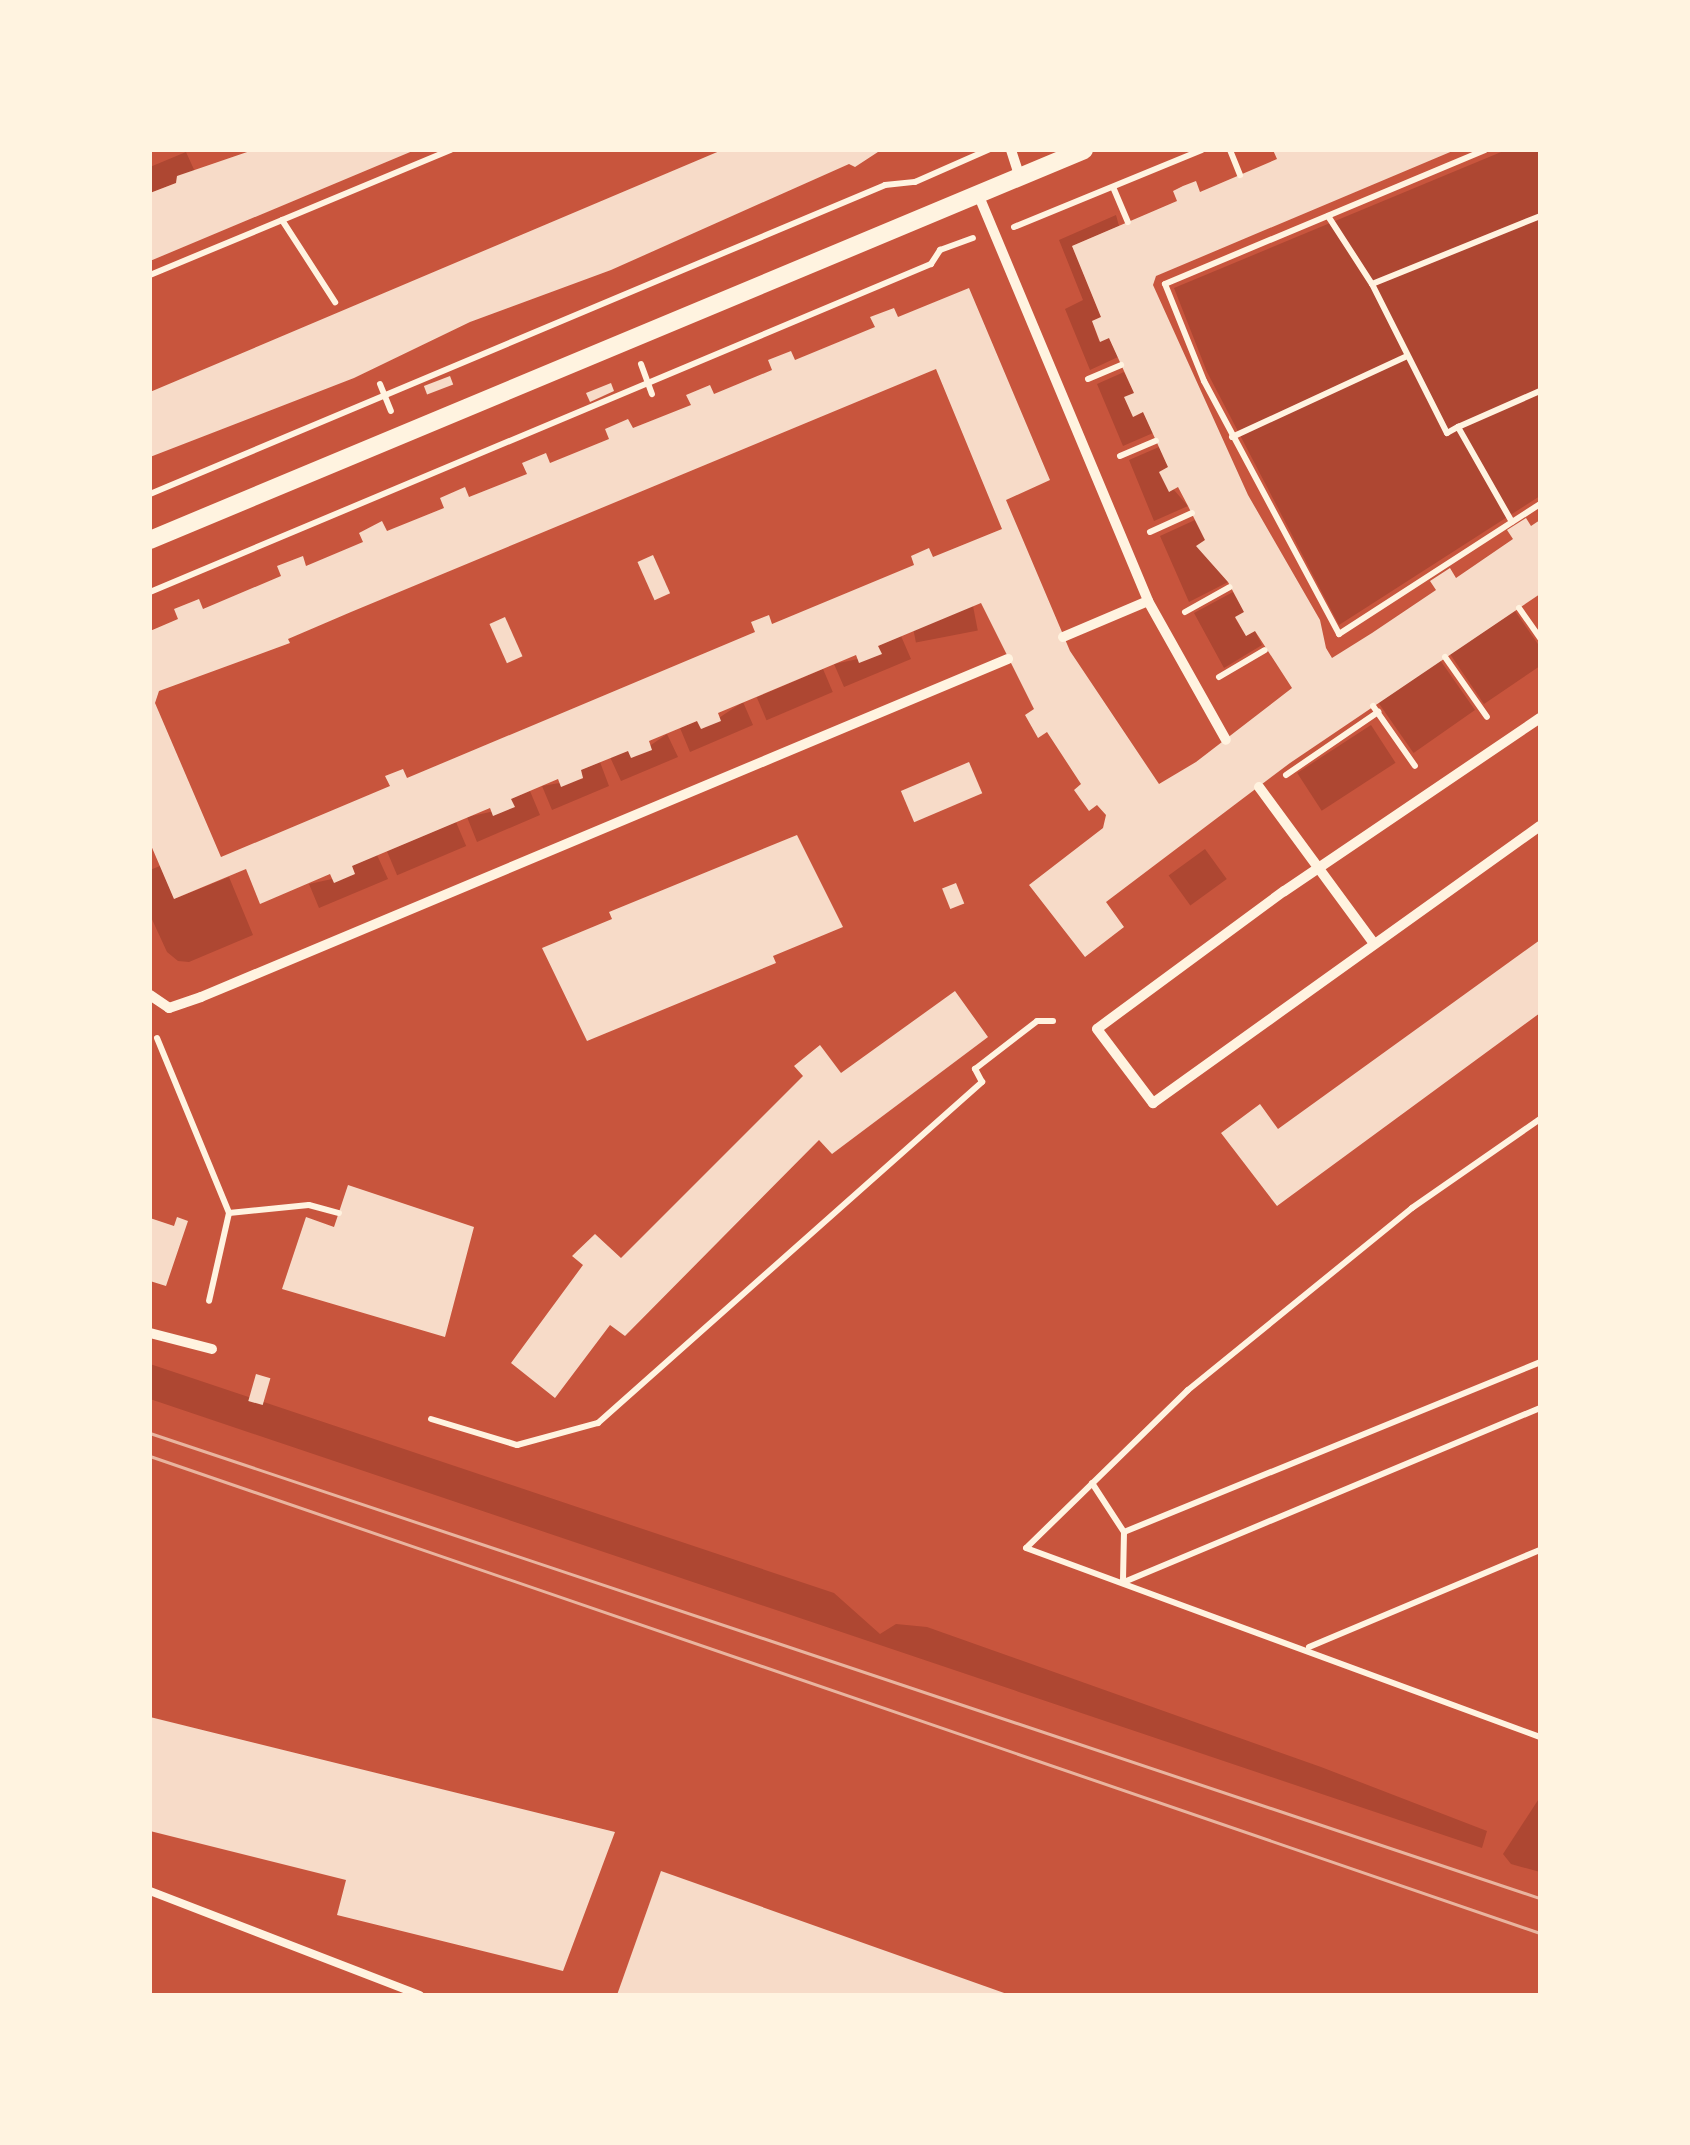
<!DOCTYPE html>
<html>
<head>
<meta charset="utf-8">
<style>
	body { margin:0 }
	#map { position:relative; width:1690px; height:2145px; overflow:hidden; background:#c8553d; font-family:Barlow,sans-serif }
	div>[style] { position:absolute }
	[style*='--x'] { left:calc(var(--x)*1px); top:calc(var(--y)*1px); width:calc(var(--w)*1px); rotate:calc(var(--a)*1deg) }
	.green>* { inset:0; background:#ae4732; transform-origin:0 0 }
	.building>* { inset:0; background:#f7dbc8; transform-origin:0 0 }
	.path>* { height:6px; margin:-3px; padding:0 3px; transform-origin:3px; border-radius:3px; background:#fff3e0 }
	.service>* { height:8px; margin:-4px; padding:0 4px; transform-origin:4px; border-radius:4px; background:#fff3e0 }
	.minor>* { height:10px; margin:-5px; padding:0 5px; transform-origin:5px; border-radius:5px; background:#fff3e0 }
	.tertiary>* { height:18px; margin:-9px; padding:0 9px; transform-origin:9px; border-radius:9px; background:#fff3e0 }
	.tram>* { height:2.5px; margin:-1.25px; padding:0 1.25px; transform-origin:1.25px; border-radius:1.25px; background:#e9b49f }
	span { translate:-50% -50%; white-space:nowrap; text-align:center; line-height:1.15; -webkit-text-stroke:8px #fff3e0; paint-order:stroke }
	.frame { position:absolute; inset:0; border:152px solid #fff3e0; pointer-events:none }
</style>
</head>
<body>
<div id="map">
	<div class="green">
		<i style="clip-path:polygon(1506px 150px,1540px 150px,1540px 496px,1339px 625px,1207px 372px,1174px 288px)"></i>
		<i style="clip-path:polygon(186px 152px,196px 174px,177px 176px,176px 183px,150px 193px,150px 167px)"></i>
		<i style="clip-path:polygon(1116px 215px,1119px 226px,1072px 246px,1101px 317px,1092px 321px,1099px 341px,1109px 338px,1118px 357px,1090px 370px,1065px 309px,1083px 300px,1059px 240px)"></i>
		<i style="clip-path:polygon(1124px 372px,1134px 393px,1133px 417px,1143px 412px,1153px 433px,1123px 446px,1097px 384px)"></i>
		<i style="clip-path:polygon(1159px 447px,1168px 467px,1159px 473px,1188px 506px,1154px 521px,1129px 460px)"></i>
		<i style="clip-path:polygon(1195px 520px,1205px 540px,1197px 546px,1228px 582px,1189px 602px,1160px 536px)"></i>
		<i style="clip-path:polygon(1233px 592px,1244px 612px,1235px 618px,1246px 636px,1255px 631px,1262px 645px,1224px 668px,1194px 613px)"></i>
		<i style="left:973px;top:606px;width:25px;height:63px;rotate:79deg"></i>
		<i style="clip-path:polygon(1515px 611px,1540px 647px,1540px 666px,1484px 704px,1450px 654px)"></i>
		<i style="clip-path:polygon(901px 636px,911px 659px,844px 687px,834px 664px,882px 654px,878px 646px)"></i>
		<i style="left:1440px;top:660px;width:61px;height:75px;rotate:55deg"></i>
		<i style="left:823px;top:669px;width:25px;height:72px;rotate:67deg"></i>
		<i style="clip-path:polygon(743px 702px,753px 725px,690px 752px,680px 728px,697px 721px,702px 729px)"></i>
		<i style="left:1371px;top:725px;width:45px;height:88px;rotate:57deg"></i>
		<i style="clip-path:polygon(667px 734px,678px 757px,621px 781px,610px 757px,628px 751px,632px 758px)"></i>
		<i style="clip-path:polygon(600px 762px,609px 786px,552px 810px,542px 786px,583px 779px,581px 770px)"></i>
		<i style="clip-path:polygon(530px 791px,540px 815px,477px 842px,467px 817px,514px 807px,511px 799px)"></i>
		<i style="left:456px;top:822px;width:26px;height:75px;rotate:67deg"></i>
		<i style="left:1205px;top:849px;width:37px;height:45px;rotate:54deg"></i>
		<i style="clip-path:polygon(377px 855px,388px 879px,319px 908px,309px 884px,355px 874px,352px 866px)"></i>
		<i style="clip-path:polygon(160px 866px,174px 899px,229px 877px,253px 935px,189px 962px,178px 961px,167px 952px,150px 915px,150px 870px)"></i>
		<i style="clip-path:polygon(150px 1364px,834px 1593px,880px 1634px,896px 1624px,927px 1627px,1321px 1767px,1487px 1831px,1482px 1848px,150px 1399px)"></i>
		<i style="clip-path:polygon(1540px 1797px,1540px 1872px,1511px 1864px,1503px 1854px)"></i>
	</div>
	<div class="building">
		<i style="clip-path:polygon(253px 150px,415px 150px,150px 261px,150px 193px,176px 183px,177px 176px)"></i>
		<i style="clip-path:polygon(722px 150px,881px 150px,855px 167px,849px 164px,611px 270px,470px 322px,354px 378px,150px 457px,150px 392px)"></i>
		<i style="clip-path:polygon(evenodd,1273px 150px,1455px 150px,1156px 276px,1153px 285px,1248px 495px,1320px 620px,1326px 648px,1332px 658px,1372px 633px,1436px 590px,1430px 581px,1450px 568px,1456px 578px,1513px 539px,1507px 530px,1526px 518px,1531px 526px,1540px 520px,1540px 594px,1290px 763px,1106px 902px,1124px 927px,1085px 957px,1029px 885px,1103px 828px,1106px 815px,1097px 805px,1089px 811px,1074px 790px,1081px 784px,1047px 732px,1038px 738px,1025px 715px,1034px 709px,981px 603px,878px 646px,882px 654px,859px 663px,856px 655px,718px 713px,721px 721px,701px 729px,697px 721px,649px 741px,652px 750px,631px 758px,628px 751px,581px 770px,583px 778px,561px 787px,558px 779px,511px 799px,515px 807px,493px 816px,490px 808px,352px 866px,355px 874px,334px 883px,330px 874px,260px 904px,246px 869px,174px 899px,150px 843px,150px 631px,178px 619px,174px 609px,199px 599px,203px 609px,281px 576px,277px 566px,303px 556px,306px 566px,363px 542px,359px 533px,382px 521px,387px 531px,444px 508px,440px 498px,465px 487px,469px 497px,527px 474px,522px 463px,546px 453px,550px 463px,609px 439px,605px 429px,628px 419px,633px 428px,691px 405px,686px 395px,710px 385px,714px 394px,772px 370px,768px 360px,791px 351px,795px 360px,875px 327px,870px 317px,894px 308px,898px 317px,969px 288px,1050px 480px,1006px 500px,1070px 651px,1159px 784px,1196px 762px,1292px 688px,1255px 631px,1246px 636px,1235px 617px,1244px 612px,1228px 582px,1196px 546px,1205px 540px,1188px 506px,1178px 487px,1169px 492px,1159px 472px,1168px 467px,1143px 412px,1133px 417px,1124px 397px,1134px 393px,1109px 338px,1100px 342px,1092px 321px,1101px 317px,1072px 246px,1177px 201px,1173px 191px,1183px 186px,1196px 181px,1200px 192px,1277px 159px,1273px 150px,936px 369px,1002px 529px,933px 557px,929px 548px,911px 556px,914px 565px,772px 624px,769px 615px,751px 622px,755px 632px,407px 778px,403px 769px,385px 776px,390px 786px,221px 857px,155px 703px,159px 691px,290px 643px,288px 639px,351px 612px,936px 369px)"></i>
		<i style="left:450px;top:376px;width:9px;height:28px;rotate:69deg"></i>
		<i style="clip-path:polygon(611px 383px,614px 391px,590px 402px,586px 393px)"></i>
		<i style="left:653px;top:555px;width:42px;height:17px;rotate:66deg"></i>
		<i style="left:505px;top:617px;width:43px;height:17px;rotate:66deg"></i>
		<i style="left:969px;top:762px;width:34px;height:74px;rotate:67deg"></i>
		<i style="clip-path:polygon(797px 835px,843px 927px,773px 956px,776px 963px,587px 1041px,542px 948px,612px 919px,609px 912px)"></i>
		<i style="left:956px;top:883px;width:22px;height:15px;rotate:68deg"></i>
		<i style="clip-path:polygon(1540px 940px,1540px 1013px,1277px 1206px,1221px 1133px,1260px 1104px,1278px 1129px)"></i>
		<i style="clip-path:polygon(955px 991px,988px 1037px,832px 1154px,819px 1140px,625px 1336px,610px 1325px,555px 1398px,511px 1363px,583px 1265px,572px 1256px,595px 1234px,621px 1258px,803px 1076px,794px 1066px,820px 1045px,841px 1073px)"></i>
		<i style="clip-path:polygon(348px 1185px,474px 1227px,445px 1337px,282px 1289px,306px 1217px,334px 1227px)"></i>
		<i style="clip-path:polygon(177px 1217px,188px 1221px,166px 1286px,150px 1281px,150px 1218px,174px 1226px)"></i>
		<i style="left:256px;top:1374px;width:15px;height:28px;rotate:16deg"></i>
		<i style="clip-path:polygon(150px 1717px,615px 1832px,563px 1971px,337px 1915px,346px 1880px,150px 1831px)"></i>
		<i style="clip-path:polygon(661px 1871px,1007px 1994px,1007px 1995px,617px 1995px)"></i>
	</div>
	<div class="path">
		<i style="--x:1230;--y:150;--w:27;--a:68"></i>
		<i style="--x:1485;--y:150;--w:347;--a:157.3"></i>
		<i style="--x:1165;--y:284;--w:105;--a:68.1"></i>
		<i style="--x:1204;--y:381;--w:287;--a:61.9"></i>
		<i style="--x:1339;--y:634;--w:239;--a:-32.9"></i>
		<i style="--x:1113;--y:187;--w:38;--a:67"></i>
		<i style="--x:1328;--y:216;--w:81;--a:57.1"></i>
		<i style="--x:1372;--y:284;--w:167;--a:63.3"></i>
		<i style="--x:1447;--y:433;--w:13;--a:-29"></i>
		<i style="--x:1458;--y:427;--w:109;--a:60.4"></i>
		<i style="--x:282;--y:220;--w:98;--a:57.1"></i>
		<i style="--x:1014;--y:227;--w:203;--a:-22.3"></i>
		<i style="--x:150;--y:275;--w:326;--a:-22.6"></i>
		<i style="--x:1372;--y:284;--w:181;--a:-22"></i>
		<i style="--x:641;--y:364;--w:32;--a:70"></i>
		<i style="--x:1088;--y:379;--w:36;--a:-23"></i>
		<i style="--x:380;--y:384;--w:29;--a:68"></i>
		<i style="--x:1458;--y:427;--w:90;--a:-23.7"></i>
		<i style="--x:1232;--y:437;--w:193;--a:-24.8"></i>
		<i style="--x:1120;--y:456;--w:39;--a:-23"></i>
		<i style="--x:150;--y:494;--w:797;--a:-22.8"></i>
		<i style="--x:885;--y:185;--w:30;--a:-6"></i>
		<i style="--x:915;--y:182;--w:80;--a:-23.7"></i>
		<i style="--x:1150;--y:532;--w:46;--a:-24.3"></i>
		<i style="--x:150;--y:592;--w:847;--a:-22.78"></i>
		<i style="--x:931;--y:264;--w:17;--a:-57"></i>
		<i style="--x:940;--y:250;--w:35;--a:-20"></i>
		<i style="--x:1519;--y:608;--w:37;--a:55"></i>
		<i style="--x:1185;--y:612;--w:51;--a:-29.1"></i>
		<i style="--x:1445;--y:657;--w:73;--a:55"></i>
		<i style="--x:1219;--y:677;--w:53;--a:-30.4"></i>
		<i style="--x:1373;--y:706;--w:73;--a:55"></i>
		<i style="--x:1286;--y:775;--w:112;--a:-34.4"></i>
		<i style="--x:157;--y:1038;--w:189;--a:67.6"></i>
		<i style="--x:229;--y:1213;--w:90;--a:102.8"></i>
		<i style="--x:1540;--y:1119;--w:156;--a:145.2"></i>
		<i style="--x:1412;--y:1208;--w:289;--a:140.9"></i>
		<i style="--x:1188;--y:1390;--w:226;--a:135.7"></i>
		<i style="--x:1026;--y:1548;--w:548;--a:20.19"></i>
		<i style="--x:229;--y:1213;--w:80;--a:-5.7"></i>
		<i style="--x:309;--y:1205;--w:31;--a:15"></i>
		<i style="--x:431;--y:1419;--w:90;--a:16.8"></i>
		<i style="--x:517;--y:1445;--w:84;--a:-15.2"></i>
		<i style="--x:598;--y:1423;--w:514;--a:-41.61"></i>
		<i style="--x:982;--y:1082;--w:15;--a:-118"></i>
		<i style="--x:975;--y:1069;--w:78;--a:-37.7"></i>
		<i style="--x:1037;--y:1021;--w:16;--a:0"></i>
		<i style="--x:1092;--y:1483;--w:59;--a:56.9"></i>
		<i style="--x:1124;--y:1532;--w:49;--a:91.2"></i>
		<i style="--x:1124;--y:1532;--w:449;--a:-22.2"></i>
		<i style="--x:1124;--y:1582;--w:451;--a:-22.7"></i>
		<i style="--x:1309;--y:1647;--w:251;--a:-22.8"></i>
	</div>
	<div class="service">
		<i style="--x:150;--y:1891;--w:289;--a:21.1"></i>
	</div>
	<div class="minor">
		<i style="--x:1011;--y:150;--w:28;--a:72"></i>
		<i style="--x:978;--y:194;--w:441;--a:67.3"></i>
		<i style="--x:1148;--y:601;--w:159;--a:60.7"></i>
		<i style="--x:1063;--y:637;--w:92;--a:-23"></i>
		<i style="--x:1540;--y:718;--w:309;--a:145.9"></i>
		<i style="--x:1284;--y:891;--w:232;--a:143.6"></i>
		<i style="--x:1097;--y:1029;--w:93;--a:52.9"></i>
		<i style="--x:1153;--y:1103;--w:476;--a:-35.6"></i>
		<i style="--x:1259;--y:787;--w:192;--a:53.7"></i>
		<i style="--x:150;--y:995;--w:23;--a:34"></i>
		<i style="--x:169;--y:1008;--w:34;--a:-19"></i>
		<i style="--x:201;--y:997;--w:875;--a:-22.73"></i>
		<i style="--x:150;--y:1333;--w:64;--a:14.5"></i>
	</div>
	<div class="tertiary">
		<i style="--x:150;--y:540;--w:1012;--a:-22.66"></i>
	</div>
	<div class="tram">
		<i style="--x:150;--y:1433;--w:1466;--a:18.5"></i>
		<i style="--x:150;--y:1456;--w:1470;--a:18.94"></i>
	</div>
	<div class="frame"></div>
</div>
</body>
</html>
